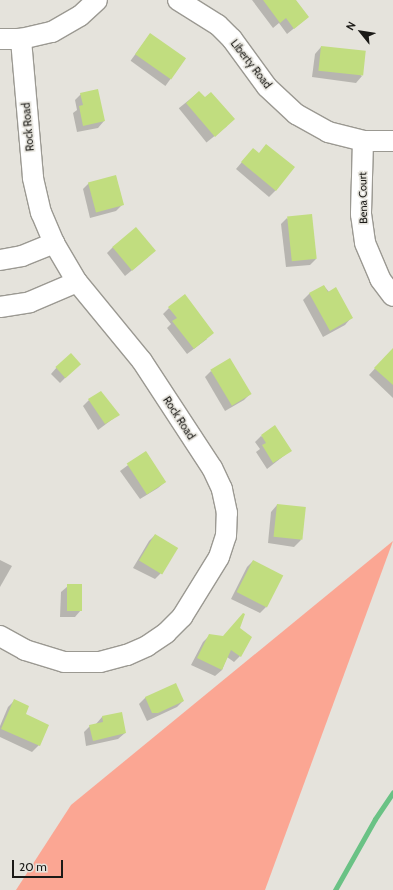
<!DOCTYPE html>
<html>
<head>
<meta charset="utf-8">
<style>
	body { margin:0 }
	#map { position:relative; width:393px; height:890px; overflow:hidden; background:#e5e3dc; font-family:Cabin,sans-serif }
	div>[style] { position:absolute }
	[style*='--x'] { left:calc(var(--x)*1px); top:calc(var(--y)*1px); width:calc(var(--w)*1px); rotate:calc(var(--a)*1deg) }
	.green>* { inset:0; background:#fba693 }
	.shadow>* { inset:0; background:#0003; transform-origin:0 0 }
	.stream>* { height:5px; margin:-2.5px; padding:0 2.5px; transform-origin:2.5px; border-radius:2.5px; background:#6ac285 }
	.building>* { inset:0; background:#c1dd7f; transform-origin:0 0 }
	.roads { filter:drop-shadow(1px 0 #9b9992) drop-shadow(-1px 0 #9b9992) drop-shadow(0 1px #9b9992) drop-shadow(0 -1px #9b9992) }
	.minor>* { height:20px; margin:-10px; padding:0 10px; transform-origin:10px; border-radius:10px; background:#fff }
	span { translate:-50% -50%; white-space:nowrap; text-align:center; line-height:1.15; -webkit-text-stroke:3px #e5e3dc; paint-order:stroke }
	.street-label { font-size:11px; color:#1b1a17 }
	.north { position:absolute; left:341px; top:12px; width:40px; height:40px; -webkit-text-stroke:3px #e5e3dc; paint-order:stroke; rotate:300deg; font-size:11px; font-weight:700; line-height:16px; text-align:center; color:#1b1a17 }
	.north::after { content:''; display:block; margin:auto; width:14px; height:18px; background:#1b1a17; clip-path:polygon(50% 0,100% 100%,50% 72%,0 100%) }
	.scale { position:absolute; left:12px; top:860px; width:51px; height:18px; box-sizing:border-box; border:2px solid #1b1a17; border-top:0; padding-left:5px; font-size:12px; line-height:14px; white-space:nowrap; color:#1b1a17; -webkit-text-stroke:3px #e5e3dc; paint-order:stroke }
</style>
</head>
<body>
<div id="map">
	<div class="green">
		<i style="clip-path:polygon(393px 541px,265px 890px,16px 890px,71px 805px)"></i>
	</div>
	<div class="shadow">
		<i style="clip-path:polygon(252px 0,295px 0,308px 17px,287px 34px,279px 23px,273px 28px)"></i>
		<i style="left:150px;top:34px;width:43px;height:33px;rotate:36deg"></i>
		<i style="clip-path:polygon(321px 47px,362px 76px,356px 83px,312px 77px,315px 54px)"></i>
		<i style="left:199px;top:92px;width:44px;height:26px;rotate:51deg"></i>
		<i style="clip-path:polygon(81px 94px,104px 121px,98px 128px,77px 132px,73px 113px,77px 110px,75px 100px)"></i>
		<i style="clip-path:polygon(258px 154px,276px 190px,269px 197px,236px 169px,247px 156px)"></i>
		<i style="clip-path:polygon(89px 183px,123px 204px,116px 211px,90px 218px,83px 189px)"></i>
		<i style="clip-path:polygon(287px 218px,316px 259px,310px 265px,286px 267px,281px 224px)"></i>
		<i style="clip-path:polygon(113px 247px,148px 257px,125px 276px,107px 253px)"></i>
		<i style="clip-path:polygon(324px 286px,351px 318px,345px 325px,323px 337px,303px 300px,309px 294px)"></i>
		<i style="clip-path:polygon(169px 308px,207px 339px,187px 354px,167px 328px,171px 324px,163px 314px)"></i>
		<i style="clip-path:polygon(390px 352px,393px 355px,393px 398px,369px 375px)"></i>
		<i style="clip-path:polygon(79px 364px,60px 383px,51px 374px,57px 367px)"></i>
		<i style="clip-path:polygon(211px 371px,250px 394px,244px 400px,225px 411px,205px 377px)"></i>
		<i style="clip-path:polygon(89px 400px,118px 415px,98px 430px,83px 406px)"></i>
		<i style="clip-path:polygon(261px 436px,290px 451px,267px 469px,256px 452px,260px 449px,255px 442px)"></i>
		<i style="clip-path:polygon(146px 452px,165px 482px,158px 488px,140px 499px,120px 471px)"></i>
		<i style="clip-path:polygon(277px 505px,301px 540px,294px 547px,268px 543px,271px 512px)"></i>
		<i style="clip-path:polygon(155px 535px,161px 573px,155px 579px,133px 568px,149px 541px)"></i>
		<i style="clip-path:polygon(0 560px,12px 566px,0 587px)"></i>
		<i style="clip-path:polygon(253px 561px,266px 607px,260px 613px,231px 599px,247px 567px)"></i>
		<i style="clip-path:polygon(68px 586px,81px 610px,75px 617px,60px 617px,61px 592px)"></i>
		<i style="clip-path:polygon(238px 628px,240px 656px,234px 662px,227px 657px,222px 670px,215px 676px,191px 665px,203px 642px,210px 635px,223px 637px)"></i>
		<i style="clip-path:polygon(146px 697px,183px 701px,177px 707px,147px 721px,139px 704px)"></i>
		<i style="clip-path:polygon(14px 701px,24px 714px,39px 745px,32px 752px,0 737px,0 726px,8px 707px)"></i>
		<i style="clip-path:polygon(121px 713px,125px 733px,118px 739px,86px 746px,84px 732px,90px 726px,96px 724px,102px 717px)"></i>
	</div>
	<div class="stream">
		<i style="--x:335;--y:890;--w:81;--a:-60.6"></i>
		<i style="--x:375;--y:819;--w:32;--a:-56"></i>
	</div>
	<div class="building">
		<i style="clip-path:polygon(263px 0,296px 0,309px 17px,294px 29px,286px 18px,280px 23px)"></i>
		<i style="left:150px;top:33px;width:44px;height:26px;rotate:35deg"></i>
		<i style="left:321px;top:46px;width:45px;height:25px;rotate:6deg"></i>
		<i style="clip-path:polygon(98px 89px,105px 121px,83px 126px,79px 106px,83px 105px,80px 93px)"></i>
		<i style="clip-path:polygon(199px 91px,205px 97px,211px 92px,235px 119px,215px 137px,186px 103px)"></i>
		<i style="clip-path:polygon(266px 144px,295px 167px,276px 191px,241px 162px,253px 148px,259px 153px)"></i>
		<i style="left:116px;top:175px;width:31px;height:29px;rotate:75deg"></i>
		<i style="left:312px;top:214px;width:45px;height:25px;rotate:84deg"></i>
		<i style="left:136px;top:227px;width:31px;height:31px;rotate:50deg"></i>
		<i style="clip-path:polygon(324px 285px,328px 292px,336px 287px,353px 318px,330px 331px,309px 293px)"></i>
		<i style="clip-path:polygon(185px 294px,214px 333px,194px 349px,172px 321px,177px 318px,168px 307px)"></i>
		<i style="clip-path:polygon(393px 348px,393px 385px,374px 368px)"></i>
		<i style="left:71px;top:353px;width:15px;height:21px;rotate:48deg"></i>
		<i style="left:230px;top:358px;width:42px;height:23px;rotate:59deg"></i>
		<i style="clip-path:polygon(101px 391px,120px 415px,105px 424px,88px 399px)"></i>
		<i style="clip-path:polygon(275px 425px,292px 451px,273px 463px,262px 445px,266px 443px,261px 435px)"></i>
		<i style="left:146px;top:451px;width:37px;height:23px;rotate:57deg"></i>
		<i style="left:277px;top:504px;width:29px;height:33px;rotate:6deg"></i>
		<i style="left:155px;top:534px;width:27px;height:31px;rotate:31deg"></i>
		<i style="left:253px;top:560px;width:34px;height:36px;rotate:27deg"></i>
		<i style="left:82px;top:584px;width:27px;height:15px;rotate:90deg"></i>
		<i style="clip-path:polygon(243px 613px,245px 614px,240px 628px,252px 637px,241px 657px,231px 650px,222px 670px,197px 658px,209px 634px,223px 636px)"></i>
		<i style="clip-path:polygon(176px 683px,184px 701px,158px 713px,152px 713px,145px 697px)"></i>
		<i style="clip-path:polygon(14px 699px,29px 706px,26px 714px,49px 725px,40px 746px,1px 729px)"></i>
		<i style="clip-path:polygon(122px 712px,126px 733px,93px 741px,89px 725px,103px 722px,102px 716px)"></i>
	</div>
	<div class="roads">
		<div class="minor">
			<i style="--x:178;--y:0;--w:47;--a:32"></i>
			<i style="--x:218;--y:25;--w:20;--a:45"></i>
			<i style="--x:232;--y:39;--w:59;--a:53.9"></i>
			<i style="--x:267;--y:87;--w:40;--a:43"></i>
			<i style="--x:296;--y:114;--w:37;--a:29"></i>
			<i style="--x:328;--y:132;--w:36;--a:14"></i>
			<i style="--x:363;--y:141;--w:30;--a:0"></i>
			<i style="--x:0;--y:39;--w:21;--a:0"></i>
			<i style="--x:21;--y:39;--w:32;--a:-13"></i>
			<i style="--x:52;--y:32;--w:32;--a:-30"></i>
			<i style="--x:80;--y:16;--w:23;--a:-43"></i>
			<i style="--x:363;--y:141;--w:73;--a:91.6"></i>
			<i style="--x:361;--y:214;--w:29;--a:82"></i>
			<i style="--x:365;--y:243;--w:39;--a:67"></i>
			<i style="--x:380;--y:279;--w:21;--a:53"></i>
			<i style="--x:0;--y:260;--w:22;--a:-10"></i>
			<i style="--x:22;--y:256;--w:35;--a:-22"></i>
			<i style="--x:0;--y:307;--w:30;--a:-9"></i>
			<i style="--x:30;--y:302;--w:51;--a:-23.1"></i>
			<i style="--x:0;--y:636;--w:29;--a:29"></i>
			<i style="--x:25;--y:650;--w:41;--a:17.1"></i>
			<i style="--x:64;--y:662;--w:36;--a:0"></i>
			<i style="--x:100;--y:662;--w:28;--a:-15"></i>
			<i style="--x:127;--y:655;--w:22;--a:-24"></i>
			<i style="--x:147;--y:646;--w:23;--a:-34"></i>
			<i style="--x:166;--y:633;--w:23;--a:-45"></i>
			<i style="--x:182;--y:617;--w:70;--a:-58.3"></i>
			<i style="--x:219;--y:557;--w:22;--a:-72"></i>
			<i style="--x:226;--y:536;--w:23;--a:-88"></i>
			<i style="--x:227;--y:513;--w:25;--a:-102"></i>
			<i style="--x:222;--y:489;--w:23;--a:-115"></i>
			<i style="--x:212;--y:468;--w:128;--a:-123.2"></i>
			<i style="--x:142;--y:361;--w:102;--a:-129.4"></i>
			<i style="--x:77;--y:282;--w:45;--a:-120.5"></i>
			<i style="--x:54;--y:243;--w:33;--a:-113"></i>
			<i style="--x:41;--y:213;--w:37;--a:-103"></i>
			<i style="--x:33;--y:177;--w:139;--a:-95"></i>
		</div>
	</div>
	<div class="street-label">
		<span style="left:251px;top:64px;rotate:52deg">Liberty Road</span>
		<span style="left:28px;top:127px;rotate:-95deg">Rock Road</span>
		<span style="left:363px;top:198px;rotate:-91deg">Bena Court</span>
		<span style="left:179px;top:418px;rotate:57deg">Rock Road</span>
	</div>
	<div class="north">N</div>
	<div class="scale">20 m</div>
</div>
</body>
</html>
